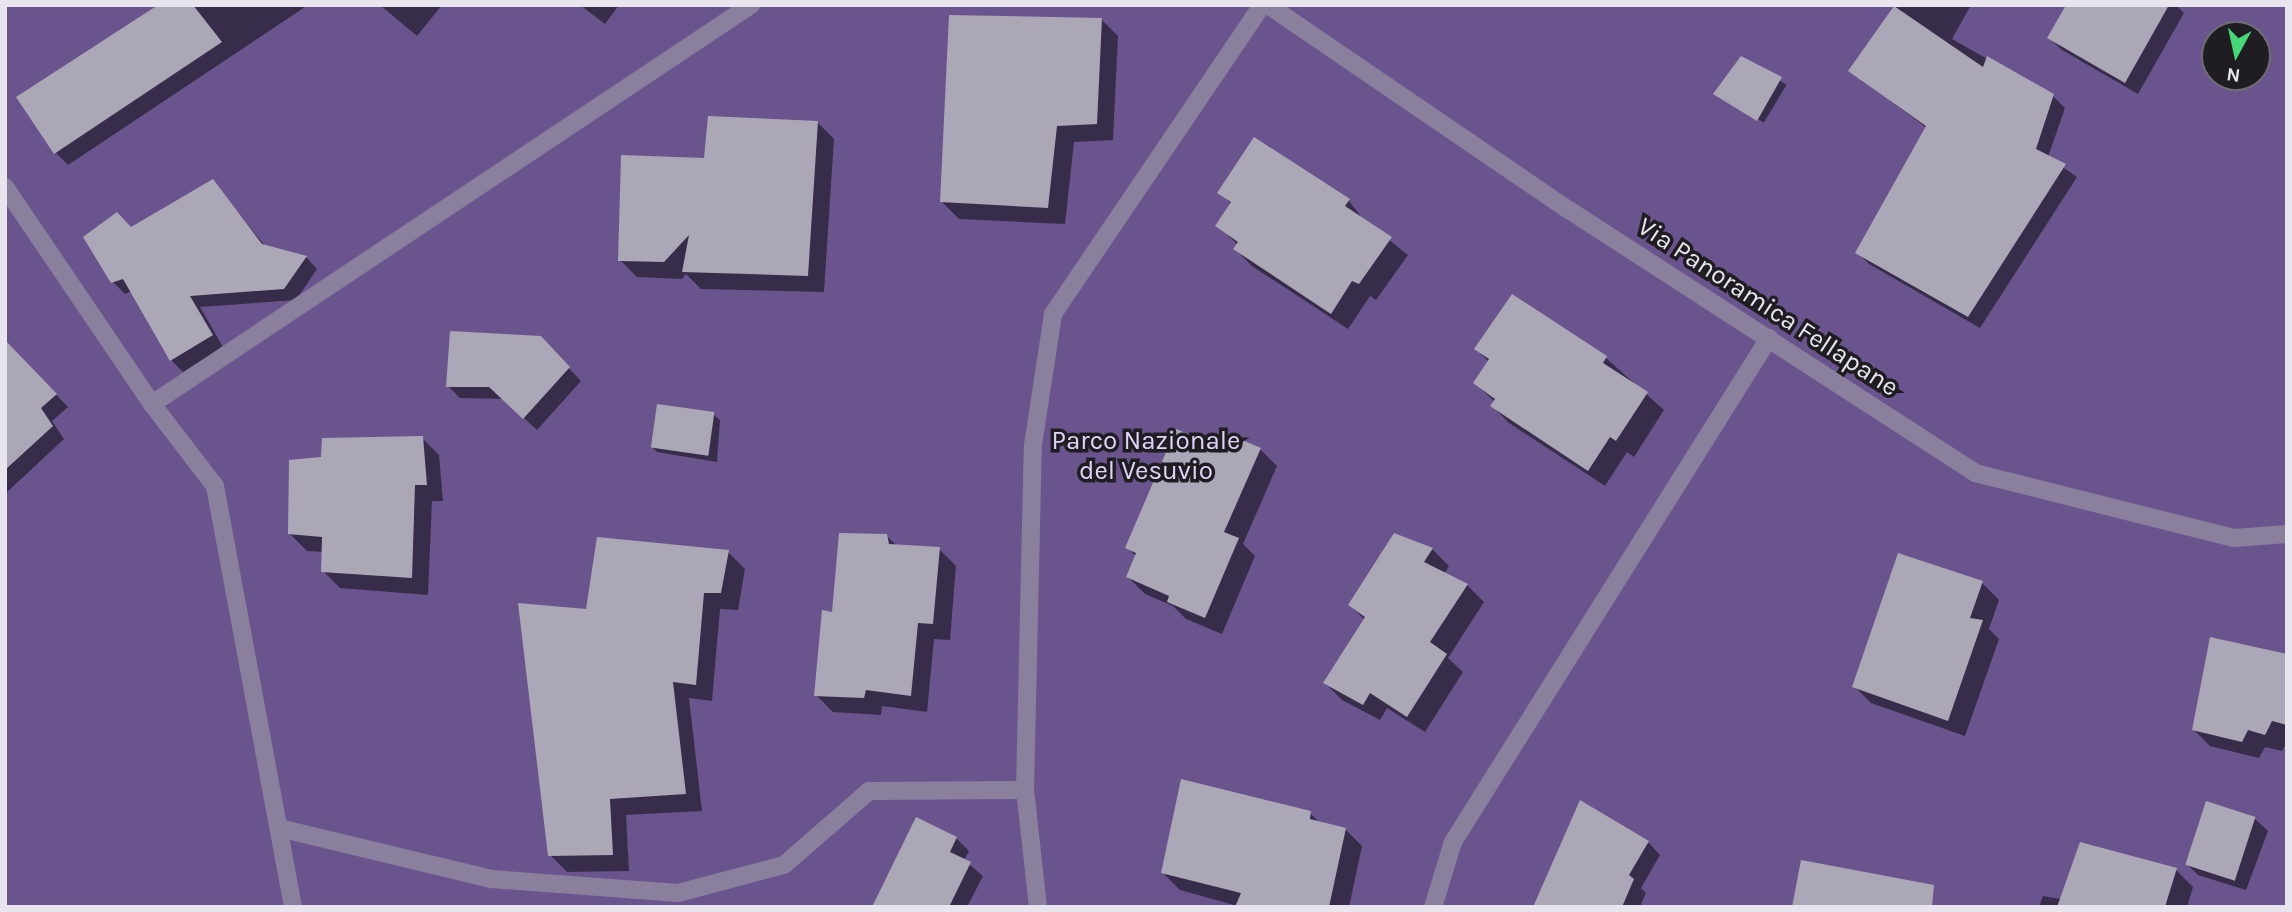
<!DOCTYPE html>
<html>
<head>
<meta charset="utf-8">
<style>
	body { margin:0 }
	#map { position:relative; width:2292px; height:912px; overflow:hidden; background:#383440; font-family:Karla,sans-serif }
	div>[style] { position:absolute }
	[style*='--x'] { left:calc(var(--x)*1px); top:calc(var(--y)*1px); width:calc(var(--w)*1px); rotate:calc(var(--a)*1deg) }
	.green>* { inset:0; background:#6a548d }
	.shadow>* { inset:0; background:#0007; transform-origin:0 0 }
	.building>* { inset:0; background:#aca7b7; transform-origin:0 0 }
	.minor>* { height:18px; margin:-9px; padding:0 9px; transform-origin:9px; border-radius:9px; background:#8a809e }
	span { translate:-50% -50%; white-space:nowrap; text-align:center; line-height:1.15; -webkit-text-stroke:7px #1f1d22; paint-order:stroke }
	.street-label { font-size:26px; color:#e8e5ee }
	.park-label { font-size:26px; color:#e0d3f8 }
	.frame { position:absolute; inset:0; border:7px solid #e8e5ee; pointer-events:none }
	.north { position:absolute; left:2201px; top:21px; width:70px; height:70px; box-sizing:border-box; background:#1f1d22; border:2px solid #6f6d74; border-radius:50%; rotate:188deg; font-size:19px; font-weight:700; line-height:28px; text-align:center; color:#e8e5ee }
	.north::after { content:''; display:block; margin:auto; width:24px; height:32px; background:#48d778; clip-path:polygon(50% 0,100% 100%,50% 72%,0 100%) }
</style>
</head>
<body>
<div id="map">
	<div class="green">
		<i style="clip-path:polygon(evenodd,5px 5px,2287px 5px,2287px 907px,5px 907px,5px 5px,2215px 35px,2257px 35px,2257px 77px,2215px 77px,2215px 35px)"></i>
	</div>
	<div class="shadow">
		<i style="clip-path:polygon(161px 5px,308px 5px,68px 165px,55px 152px)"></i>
		<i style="clip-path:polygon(380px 5px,442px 5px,417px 36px)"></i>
		<i style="clip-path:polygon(580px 5px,619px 5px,605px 24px)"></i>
		<i style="clip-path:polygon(1897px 5px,1971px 5px,1952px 39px,2053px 96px,2065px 108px,2048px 157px,2077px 177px,1980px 328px,1869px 264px,1857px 252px,1927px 128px,1850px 71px)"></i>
		<i style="clip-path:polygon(2070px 5px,2176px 5px,2184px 13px,2138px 94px,2062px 50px,2049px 38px)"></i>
		<i style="clip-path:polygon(1101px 19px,1118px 36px,1113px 140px,1074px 142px,1065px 224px,959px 219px,942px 202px)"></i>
		<i style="left:1742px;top:58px;width:52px;height:44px;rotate:31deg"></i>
		<i style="clip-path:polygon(817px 122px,834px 139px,824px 292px,701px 289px,686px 274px,682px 279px,637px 277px,620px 260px,706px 160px)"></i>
		<i style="clip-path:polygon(213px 181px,265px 246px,306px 257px,317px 269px,296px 300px,200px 307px,223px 347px,183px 372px,171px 360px,132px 291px,125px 294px,113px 282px,131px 229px)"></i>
		<i style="clip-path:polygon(1220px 192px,1348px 200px,1364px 220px,1408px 255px,1376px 300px,1370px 296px,1348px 329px,1252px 266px,1235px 249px,1238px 245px,1218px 226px,1232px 205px)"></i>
		<i style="clip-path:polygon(5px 342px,68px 407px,52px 421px,64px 439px,5px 494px)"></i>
		<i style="clip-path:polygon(1476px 349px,1606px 358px,1664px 410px,1634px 457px,1627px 452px,1605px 486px,1509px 423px,1492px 406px,1495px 402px,1475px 383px,1489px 362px)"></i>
		<i style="clip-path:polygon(553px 351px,581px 381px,537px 430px,503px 399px,460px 398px,448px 386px)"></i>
		<i style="clip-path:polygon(713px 414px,720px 420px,717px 462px,657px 452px,651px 446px)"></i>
		<i style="clip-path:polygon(422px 438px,439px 455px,443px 501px,432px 501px,428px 595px,340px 588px,323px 571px,323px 552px,307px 551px,290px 534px,323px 458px)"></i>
		<i style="clip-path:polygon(1216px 447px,1260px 449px,1277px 466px,1243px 544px,1255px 556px,1222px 634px,1186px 619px,1173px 606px,1145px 594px,1128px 577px,1136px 556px,1127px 547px)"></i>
		<i style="clip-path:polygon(886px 535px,897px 546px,939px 549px,956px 566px,950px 640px,934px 639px,927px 712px,882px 706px,881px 715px,833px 712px,816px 695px,833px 614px)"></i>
		<i style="clip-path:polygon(1432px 549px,1449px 566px,1444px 574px,1467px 585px,1484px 602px,1448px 658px,1463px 672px,1425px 732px,1387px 708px,1380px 720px,1342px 700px,1325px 683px,1365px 620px,1350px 605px)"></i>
		<i style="clip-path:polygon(728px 552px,745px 569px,738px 610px,720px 609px,712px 701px,689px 698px,702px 811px,626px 815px,629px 871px,567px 872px,550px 855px)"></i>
		<i style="clip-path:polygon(1982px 583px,1999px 600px,1989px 629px,1999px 639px,1965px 736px,1871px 703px,1854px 686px)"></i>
		<i style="clip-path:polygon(2287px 656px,2287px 742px,2282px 751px,2265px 747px,2259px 758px,2210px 746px,2193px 729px)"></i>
		<i style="clip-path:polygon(2207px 803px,2255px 819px,2268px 831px,2246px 890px,2198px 875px,2186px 863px)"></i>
		<i style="clip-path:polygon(1310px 813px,1321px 824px,1345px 829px,1362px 846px,1349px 907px,1241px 907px,1180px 890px,1163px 873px)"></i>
		<i style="clip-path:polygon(956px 838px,969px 851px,964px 860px,983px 876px,967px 907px,885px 907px)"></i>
		<i style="clip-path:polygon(1648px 842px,1660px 855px,1641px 888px,1646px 893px,1640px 907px,1535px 907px)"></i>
		<i style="clip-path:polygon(2176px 870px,2193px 887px,2187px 907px,2039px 907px,2043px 896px,2061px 899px)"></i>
	</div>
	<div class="building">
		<i style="clip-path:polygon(158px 5px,193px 5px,222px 42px,54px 154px,16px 97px)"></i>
		<i style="clip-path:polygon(2066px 5px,2169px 5px,2125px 83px,2047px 38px)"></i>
		<i style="clip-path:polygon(1894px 6px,1983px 67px,1987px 56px,2054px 94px,2036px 149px,2066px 164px,1968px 317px,1855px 253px,1926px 126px,1848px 71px)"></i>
		<i style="clip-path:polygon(949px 15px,1102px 18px,1097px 124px,1057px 126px,1048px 208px,940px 202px)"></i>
		<i style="clip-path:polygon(1741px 56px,1782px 77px,1757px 121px,1713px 94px)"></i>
		<i style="clip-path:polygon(708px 116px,818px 121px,808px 276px,682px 272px,689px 235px,664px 262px,618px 261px,621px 155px,704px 158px)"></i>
		<i style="clip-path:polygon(1254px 137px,1350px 199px,1345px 206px,1392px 237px,1359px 284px,1352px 281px,1331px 314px,1233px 249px,1238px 242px,1215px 226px,1231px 202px,1217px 193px)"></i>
		<i style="clip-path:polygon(213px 179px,262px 244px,307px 256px,284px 289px,190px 296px,213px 335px,170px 361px,123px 279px,111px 283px,83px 237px,117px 212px,131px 227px)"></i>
		<i style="clip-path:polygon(1512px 294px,1607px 356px,1603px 363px,1648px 392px,1616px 441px,1610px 437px,1588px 471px,1490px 406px,1495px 399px,1473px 383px,1489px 359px,1474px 349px)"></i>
		<i style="clip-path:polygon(450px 331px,541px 336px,570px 367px,523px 419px,489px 387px,446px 387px)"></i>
		<i style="clip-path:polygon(5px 340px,57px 394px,41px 408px,53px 426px,5px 470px)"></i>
		<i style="left:657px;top:404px;width:58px;height:44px;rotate:8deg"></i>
		<i style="clip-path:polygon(1176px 429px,1215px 445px,1221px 431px,1261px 448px,1224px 532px,1239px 538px,1205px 618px,1167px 602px,1169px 596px,1126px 577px,1136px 553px,1125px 548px)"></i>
		<i style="clip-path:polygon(423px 436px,427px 485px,415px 485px,412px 578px,321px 572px,322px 537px,288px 534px,289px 460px,321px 457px,322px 438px)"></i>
		<i style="clip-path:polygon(839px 533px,887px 534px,889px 544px,940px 547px,933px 624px,918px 623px,911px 696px,866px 690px,864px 698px,814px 696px,822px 610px,832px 612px)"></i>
		<i style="clip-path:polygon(1394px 533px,1433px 548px,1424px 562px,1468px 584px,1430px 642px,1447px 654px,1407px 717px,1370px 693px,1363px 705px,1323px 683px,1365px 617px,1348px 605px)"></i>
		<i style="clip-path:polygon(597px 537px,729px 550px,721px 593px,704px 593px,696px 685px,673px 682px,686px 794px,610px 799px,613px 855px,548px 856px,518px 603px,586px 609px)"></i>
		<i style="clip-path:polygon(1898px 553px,1983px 581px,1970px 618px,1983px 620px,1948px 721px,1852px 687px)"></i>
		<i style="clip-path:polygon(2210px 637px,2287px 654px,2287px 725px,2272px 721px,2265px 735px,2248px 730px,2242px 742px,2192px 730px)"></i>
		<i style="clip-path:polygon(1181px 779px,1311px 811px,1310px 819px,1346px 828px,1329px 907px,1235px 907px,1241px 893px,1161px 873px)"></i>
		<i style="clip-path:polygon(1580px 800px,1649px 841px,1629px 875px,1634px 879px,1622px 907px,1533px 907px)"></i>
		<i style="left:2206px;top:801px;width:52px;height:67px;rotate:18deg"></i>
		<i style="clip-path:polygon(916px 817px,957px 837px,950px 852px,971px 862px,949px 907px,872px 907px)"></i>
		<i style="clip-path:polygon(2080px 842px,2177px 868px,2165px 907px,2057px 907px)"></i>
		<i style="clip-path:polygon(1801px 860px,1934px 885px,1932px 907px,1792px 907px)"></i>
	</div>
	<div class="minor">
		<i style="--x:1268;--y:5;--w:364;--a:34.3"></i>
		<i style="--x:1569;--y:210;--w:484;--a:32.9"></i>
		<i style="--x:1975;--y:473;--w:267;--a:14.1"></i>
		<i style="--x:2234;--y:538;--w:53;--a:-4.3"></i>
		<i style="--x:5;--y:187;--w:262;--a:55.9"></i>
		<i style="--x:152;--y:404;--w:103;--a:52.5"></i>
		<i style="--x:215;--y:486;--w:428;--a:79.5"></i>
		<i style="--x:152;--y:404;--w:720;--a:-33.67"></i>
		<i style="--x:279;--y:828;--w:219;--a:13.5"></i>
		<i style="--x:492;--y:879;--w:187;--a:4.3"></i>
		<i style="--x:678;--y:893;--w:110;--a:-14.8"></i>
		<i style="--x:784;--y:865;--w:113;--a:-41"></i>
		<i style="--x:869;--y:791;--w:156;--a:-0.4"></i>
		<i style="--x:1038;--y:907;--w:118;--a:-96.3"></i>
		<i style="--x:1025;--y:790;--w:345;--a:-88.7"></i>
		<i style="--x:1033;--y:445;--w:133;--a:-81.3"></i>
		<i style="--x:1053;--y:314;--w:373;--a:-55.9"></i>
		<i style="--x:1433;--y:907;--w:68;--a:-72.9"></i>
		<i style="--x:1453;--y:842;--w:595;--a:-57.91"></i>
	</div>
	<div class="street-label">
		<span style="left:1768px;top:307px;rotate:33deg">Via Panoramica Fellapane</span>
	</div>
	<div class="park-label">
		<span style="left:1146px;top:456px">Parco Nazionale<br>del Vesuvio</span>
	</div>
	<div class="frame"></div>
	<div class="north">N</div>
</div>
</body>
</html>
